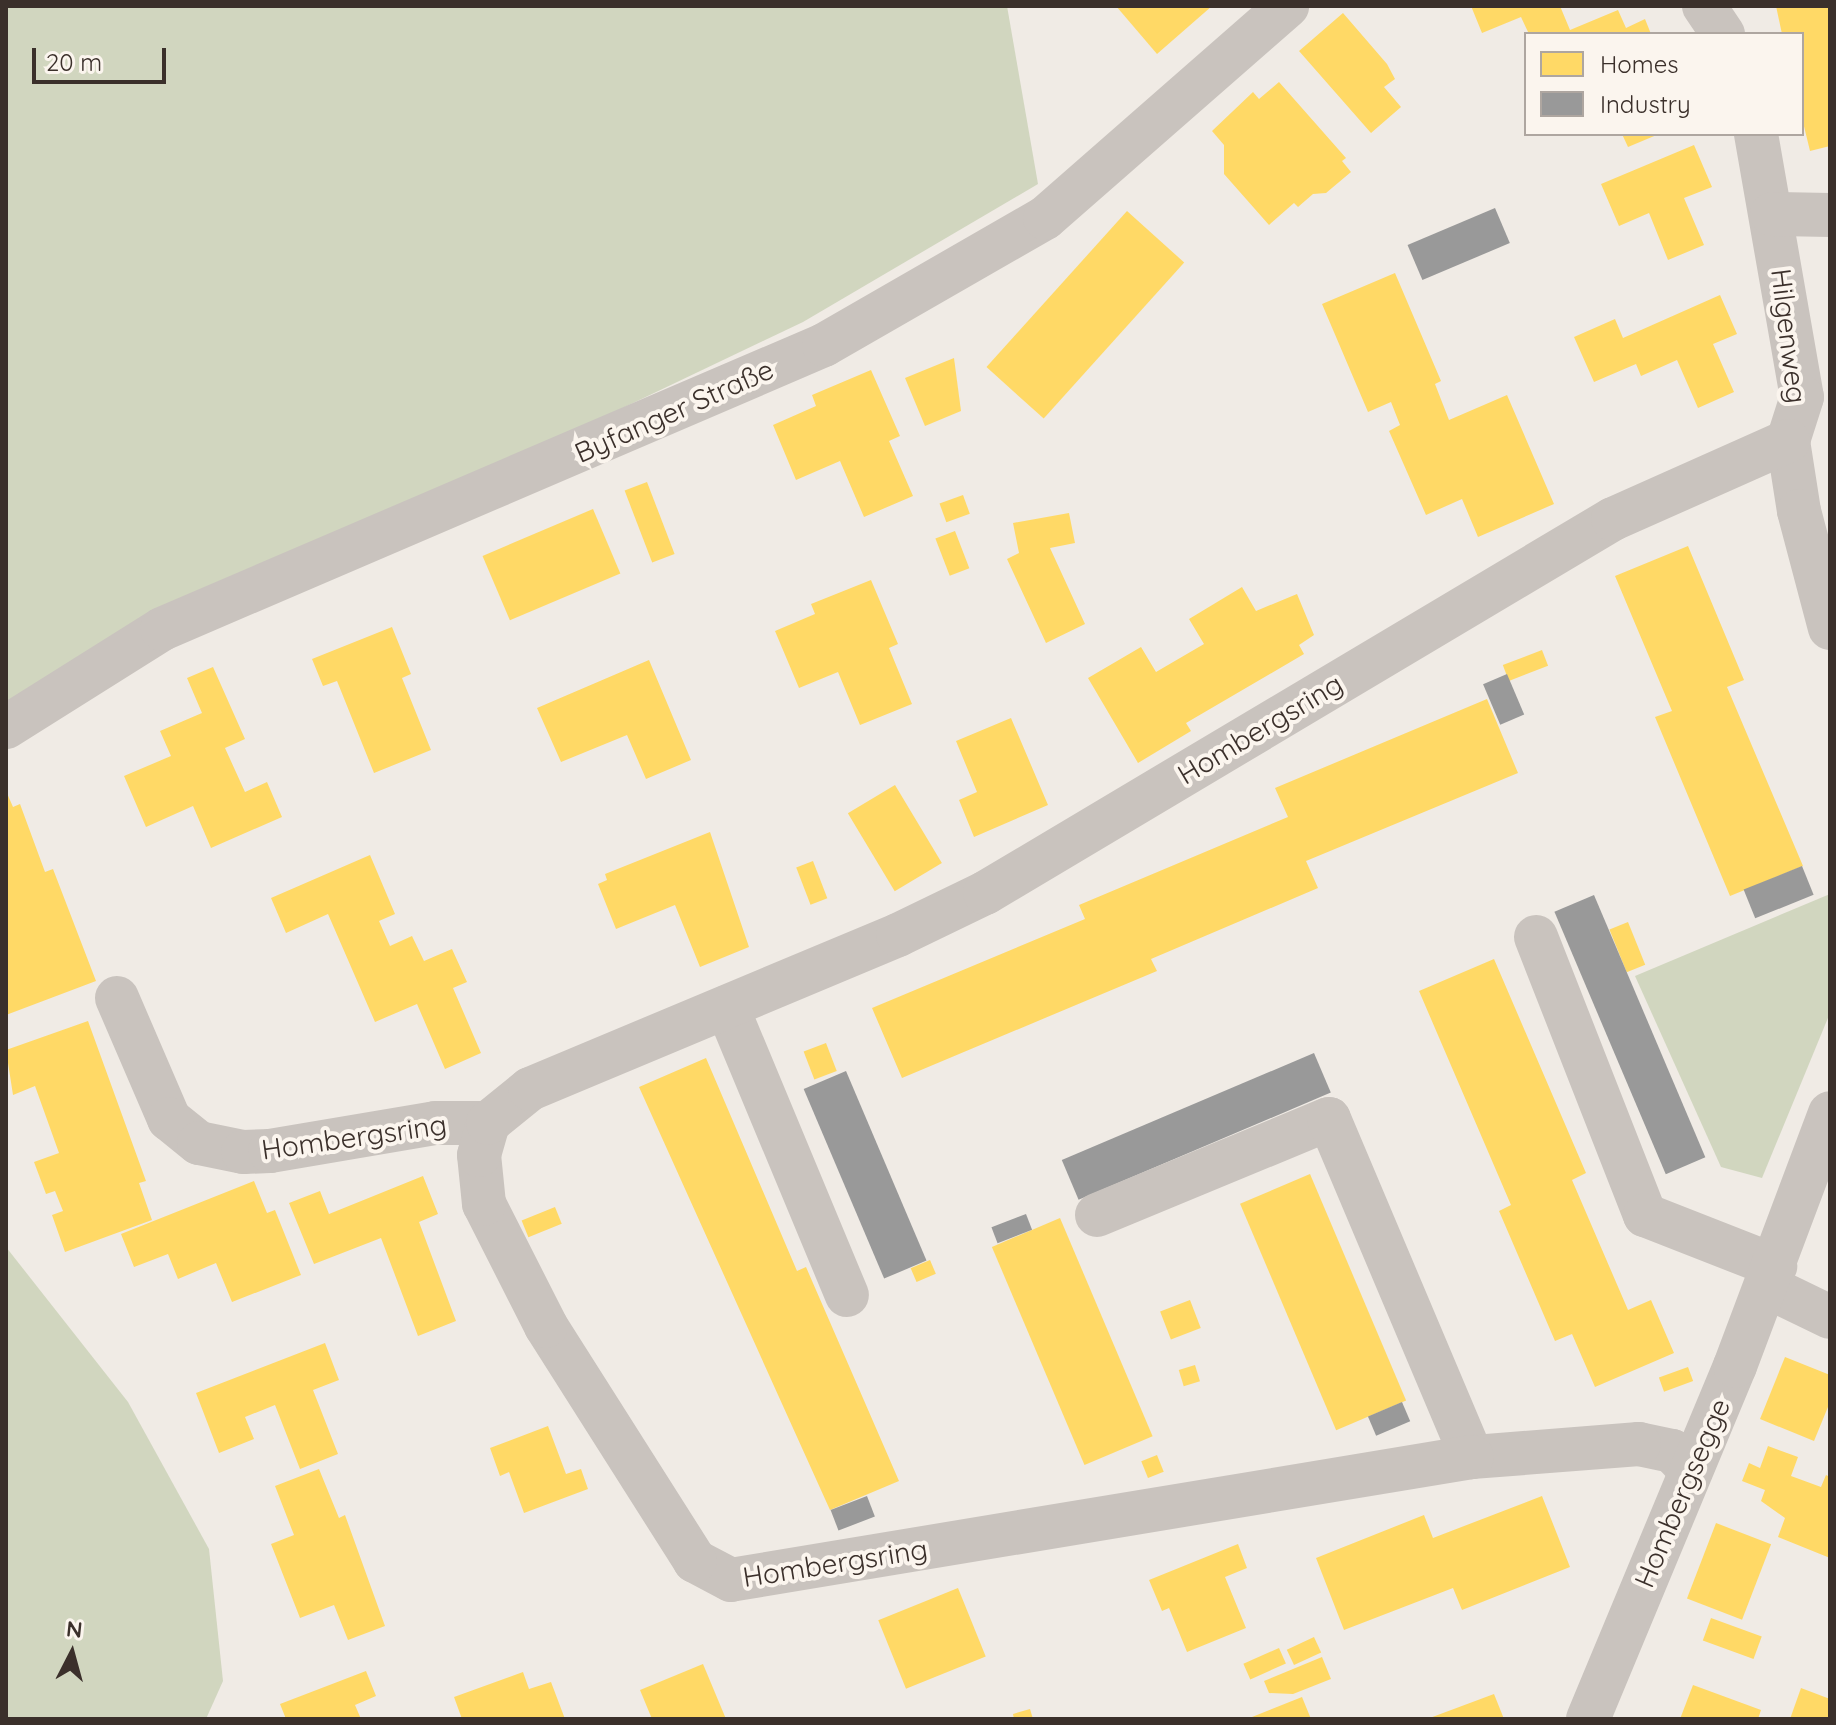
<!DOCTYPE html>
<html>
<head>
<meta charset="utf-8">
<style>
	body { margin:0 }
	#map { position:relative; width:1836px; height:1725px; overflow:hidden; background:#f0ebe5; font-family:Quicksand,sans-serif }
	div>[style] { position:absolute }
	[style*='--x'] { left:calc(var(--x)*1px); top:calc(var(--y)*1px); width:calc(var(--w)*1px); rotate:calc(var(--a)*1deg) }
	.green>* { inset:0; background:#d1d6bf }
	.homes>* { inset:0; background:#ffd966; transform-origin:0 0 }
	.industry>* { inset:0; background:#999; transform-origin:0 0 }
	.street>* { height:44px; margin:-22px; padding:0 22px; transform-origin:22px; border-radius:22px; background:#c9c3be }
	span { translate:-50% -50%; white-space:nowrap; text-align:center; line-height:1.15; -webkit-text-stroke:8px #fbf5ee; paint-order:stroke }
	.street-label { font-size:28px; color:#3b302b }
	.frame { position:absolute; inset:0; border:8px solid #3b302b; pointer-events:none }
	.legend { position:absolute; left:1524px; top:32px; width:280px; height:104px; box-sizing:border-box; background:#fbf5ee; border:2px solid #aea6a0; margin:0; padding:10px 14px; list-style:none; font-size:24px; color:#3b302b }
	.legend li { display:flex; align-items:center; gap:16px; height:40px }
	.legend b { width:40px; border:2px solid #aea6a0 }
	.north { position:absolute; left:32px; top:1613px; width:80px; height:80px; -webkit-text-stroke:6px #fbf5ee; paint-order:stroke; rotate:6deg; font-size:22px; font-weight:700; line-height:32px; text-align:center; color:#3b302b }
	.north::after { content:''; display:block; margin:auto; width:28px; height:36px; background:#3b302b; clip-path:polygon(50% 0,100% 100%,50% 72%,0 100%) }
	.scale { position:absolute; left:32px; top:48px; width:134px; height:36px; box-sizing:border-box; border:4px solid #3b302b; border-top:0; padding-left:10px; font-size:24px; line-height:28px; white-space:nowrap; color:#3b302b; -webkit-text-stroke:6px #fbf5ee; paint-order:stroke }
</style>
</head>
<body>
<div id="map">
	<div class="green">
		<i style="clip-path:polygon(6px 6px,1007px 6px,1038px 184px,803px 322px,6px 702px)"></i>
		<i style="clip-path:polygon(1830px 894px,1830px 1013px,1762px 1178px,1721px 1167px,1635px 976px)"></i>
		<i style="clip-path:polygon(6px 1247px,128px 1402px,209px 1549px,223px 1681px,206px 1719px,6px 1719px)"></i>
	</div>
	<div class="homes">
		<i style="clip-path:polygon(1116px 6px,1212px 6px,1157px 54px)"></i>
		<i style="clip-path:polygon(1471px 6px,1560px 6px,1570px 30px,1618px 10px,1626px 28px,1645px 19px,1651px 34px,1529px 34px,1521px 17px,1482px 33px)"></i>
		<i style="clip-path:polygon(1776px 6px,1830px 6px,1830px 146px,1810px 151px,1802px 118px,1802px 34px,1782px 34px)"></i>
		<i style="clip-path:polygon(1343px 13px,1387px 64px,1395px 79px,1384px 87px,1401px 107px,1371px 133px,1299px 51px)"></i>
		<i style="clip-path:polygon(1279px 82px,1346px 158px,1342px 161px,1351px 172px,1326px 193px,1313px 194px,1298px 207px,1294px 203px,1269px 225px,1224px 174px,1224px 145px,1212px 131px,1253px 92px,1259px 99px)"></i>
		<i style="clip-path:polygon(1622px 134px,1659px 134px,1628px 147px)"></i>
		<i style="clip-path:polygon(1694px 145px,1712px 187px,1684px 198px,1704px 245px,1668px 260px,1649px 213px,1619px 226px,1601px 184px)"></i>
		<i style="left:1127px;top:211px;width:77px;height:210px;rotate:42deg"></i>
		<i style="clip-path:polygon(1395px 273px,1441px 381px,1435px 384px,1449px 420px,1507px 395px,1554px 504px,1478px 537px,1462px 499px,1426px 515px,1389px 431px,1400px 425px,1391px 402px,1368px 412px,1322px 304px)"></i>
		<i style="clip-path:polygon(1720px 295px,1737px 334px,1713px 344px,1734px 392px,1698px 408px,1677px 360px,1641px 376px,1636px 364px,1594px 382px,1574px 337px,1615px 319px,1623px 338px)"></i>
		<i style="clip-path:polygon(954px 358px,961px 411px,925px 426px,905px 378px)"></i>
		<i style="clip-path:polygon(871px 370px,900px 436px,889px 441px,913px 496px,864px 517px,840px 461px,796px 480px,773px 425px,816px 406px,812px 395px)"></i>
		<i style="left:647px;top:482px;width:77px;height:24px;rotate:69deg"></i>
		<i style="left:963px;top:495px;width:20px;height:25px;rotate:70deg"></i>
		<i style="left:593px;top:509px;width:70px;height:120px;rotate:67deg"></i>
		<i style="clip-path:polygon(1069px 513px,1075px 543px,1050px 548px,1085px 624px,1046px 643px,1007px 559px,1019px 553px,1013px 523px)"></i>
		<i style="left:955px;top:531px;width:40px;height:21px;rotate:69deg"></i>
		<i style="clip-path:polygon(1688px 546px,1744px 680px,1727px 687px,1803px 866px,1730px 896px,1655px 717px,1672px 711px,1615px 576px)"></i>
		<i style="clip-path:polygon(871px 580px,898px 644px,889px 648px,912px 704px,860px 725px,838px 672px,799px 688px,775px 631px,815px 614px,811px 604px)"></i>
		<i style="clip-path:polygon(1242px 587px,1256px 611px,1297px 594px,1314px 635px,1299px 645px,1304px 654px,1186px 723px,1191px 731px,1138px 763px,1088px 678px,1141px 647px,1156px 672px,1204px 644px,1189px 619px)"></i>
		<i style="clip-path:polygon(392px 627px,411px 674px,402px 678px,431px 750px,374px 773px,337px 681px,323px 686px,312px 659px)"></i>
		<i style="left:1542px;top:650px;width:17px;height:42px;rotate:69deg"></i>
		<i style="clip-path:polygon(649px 660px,691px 760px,646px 779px,627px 735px,561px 762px,537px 708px)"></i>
		<i style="clip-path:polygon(213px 667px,245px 739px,225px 748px,245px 792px,267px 782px,282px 817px,211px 848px,193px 806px,146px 827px,124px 776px,171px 756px,160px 731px,202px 713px,187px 678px)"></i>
		<i style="clip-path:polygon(1487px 699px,1518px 773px,1306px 861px,1318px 888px,1151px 959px,1157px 971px,902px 1078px,872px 1008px,1085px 919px,1079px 905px,1288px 817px,1275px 788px)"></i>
		<i style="clip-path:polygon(1011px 718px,1048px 805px,974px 837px,959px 800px,977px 792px,956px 741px)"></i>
		<i style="left:895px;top:785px;width:91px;height:55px;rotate:59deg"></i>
		<i style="clip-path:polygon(6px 791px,13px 807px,20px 804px,45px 872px,53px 869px,96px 981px,6px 1015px)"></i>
		<i style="clip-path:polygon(710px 832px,749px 947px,700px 967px,675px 905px,616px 929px,598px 884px,607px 880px,605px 874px)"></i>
		<i style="clip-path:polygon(370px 855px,395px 914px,379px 921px,390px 946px,412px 936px,424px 961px,452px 949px,467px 982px,453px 988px,481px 1053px,445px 1069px,417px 1004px,375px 1022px,328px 914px,286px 933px,271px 898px)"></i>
		<i style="left:813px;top:861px;width:40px;height:18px;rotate:69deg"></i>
		<i style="left:1628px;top:922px;width:46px;height:20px;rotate:68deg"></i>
		<i style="clip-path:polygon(1494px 959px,1586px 1173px,1572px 1180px,1628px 1310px,1651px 1300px,1674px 1353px,1595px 1387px,1572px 1334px,1555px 1341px,1499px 1211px,1511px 1205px,1419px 991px)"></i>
		<i style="clip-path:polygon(88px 1021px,146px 1181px,139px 1183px,152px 1220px,65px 1252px,52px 1215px,63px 1211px,55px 1191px,46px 1194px,34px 1162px,59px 1153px,35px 1086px,13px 1095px,6px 1050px)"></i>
		<i style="left:826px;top:1043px;width:30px;height:24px;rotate:69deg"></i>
		<i style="clip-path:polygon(706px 1058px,797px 1271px,806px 1267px,899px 1481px,830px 1510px,639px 1087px)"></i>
		<i style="left:1310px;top:1174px;width:246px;height:76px;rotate:67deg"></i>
		<i style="clip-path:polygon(423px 1176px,438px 1214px,419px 1222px,456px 1321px,418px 1336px,381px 1238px,314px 1264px,289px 1203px,320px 1191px,329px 1214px)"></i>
		<i style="clip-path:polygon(254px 1181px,267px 1213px,275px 1210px,301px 1275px,232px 1302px,216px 1263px,178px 1279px,168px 1254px,134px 1267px,121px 1234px)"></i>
		<i style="left:555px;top:1207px;width:18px;height:36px;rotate:68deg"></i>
		<i style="left:1060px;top:1218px;width:237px;height:74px;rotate:67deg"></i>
		<i style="left:930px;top:1260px;width:15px;height:21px;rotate:67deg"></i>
		<i style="left:1190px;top:1300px;width:30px;height:32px;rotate:69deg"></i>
		<i style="clip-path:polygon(325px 1343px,339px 1380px,313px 1390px,338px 1454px,300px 1469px,275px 1405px,245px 1417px,254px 1439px,219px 1453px,196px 1393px)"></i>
		<i style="clip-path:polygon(1785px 1357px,1830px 1375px,1830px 1402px,1814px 1441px,1760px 1419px)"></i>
		<i style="left:1195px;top:1365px;width:17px;height:17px;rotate:73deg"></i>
		<i style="left:1688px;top:1367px;width:15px;height:31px;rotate:70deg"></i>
		<i style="clip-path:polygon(548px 1426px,566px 1474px,581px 1469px,588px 1489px,524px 1513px,509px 1472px,500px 1476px,490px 1448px)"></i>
		<i style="clip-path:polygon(1768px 1446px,1798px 1457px,1791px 1476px,1821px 1487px,1826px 1475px,1830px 1477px,1830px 1558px,1778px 1537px,1785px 1518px,1761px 1501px,1765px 1490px,1742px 1481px,1749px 1463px,1760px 1468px)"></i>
		<i style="left:1157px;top:1455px;width:18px;height:17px;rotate:68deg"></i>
		<i style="clip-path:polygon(319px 1469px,339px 1518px,345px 1515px,385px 1626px,348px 1640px,334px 1605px,300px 1618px,271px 1544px,294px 1535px,275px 1486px)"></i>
		<i style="clip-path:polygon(1542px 1496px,1570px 1567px,1462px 1610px,1453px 1588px,1344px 1630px,1316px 1558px,1424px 1515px,1433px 1538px)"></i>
		<i style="left:1716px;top:1523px;width:59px;height:81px;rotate:21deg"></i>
		<i style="clip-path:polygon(1238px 1544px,1247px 1568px,1225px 1577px,1246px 1628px,1187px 1652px,1169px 1608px,1162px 1611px,1149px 1580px)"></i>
		<i style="left:958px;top:1588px;width:74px;height:86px;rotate:68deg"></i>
		<i style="left:1711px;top:1618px;width:54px;height:24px;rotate:20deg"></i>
		<i style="left:1314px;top:1637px;width:17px;height:30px;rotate:65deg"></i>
		<i style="left:1279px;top:1648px;width:17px;height:39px;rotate:66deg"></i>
		<i style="clip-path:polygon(1322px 1657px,1331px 1679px,1293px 1694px,1269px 1693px,1264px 1681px)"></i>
		<i style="clip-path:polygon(703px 1664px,726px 1719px,652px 1719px,640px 1690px)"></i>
		<i style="clip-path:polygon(366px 1671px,376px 1696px,355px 1705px,361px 1719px,286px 1719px,280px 1704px)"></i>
		<i style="clip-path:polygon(523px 1672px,529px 1689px,551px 1682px,565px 1719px,462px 1719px,454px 1697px)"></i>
		<i style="clip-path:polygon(1693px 1685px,1761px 1710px,1758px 1719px,1680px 1719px)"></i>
		<i style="clip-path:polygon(1801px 1688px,1830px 1699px,1830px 1719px,1790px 1719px)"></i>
		<i style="clip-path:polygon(1494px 1694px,1504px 1719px,1427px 1719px)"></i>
		<i style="clip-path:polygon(1302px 1697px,1311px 1719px,1247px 1719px)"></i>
		<i style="clip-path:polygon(1030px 1709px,1033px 1719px,1014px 1719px,1013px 1714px)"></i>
	</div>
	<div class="industry">
		<i style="left:1495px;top:208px;width:38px;height:95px;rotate:67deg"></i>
		<i style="left:1507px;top:674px;width:44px;height:26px;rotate:67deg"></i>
		<i style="left:1802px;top:866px;width:31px;height:63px;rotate:68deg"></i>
		<i style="left:1594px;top:895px;width:285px;height:43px;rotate:67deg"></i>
		<i style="left:1314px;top:1053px;width:43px;height:274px;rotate:67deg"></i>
		<i style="left:846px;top:1071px;width:206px;height:46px;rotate:67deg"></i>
		<i style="left:1026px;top:1214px;width:17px;height:37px;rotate:69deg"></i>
		<i style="left:1402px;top:1402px;width:21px;height:37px;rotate:67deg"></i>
		<i style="left:867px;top:1496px;width:22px;height:39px;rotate:69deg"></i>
	</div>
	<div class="street">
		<i style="--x:1704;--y:6;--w:34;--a:56"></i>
		<i style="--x:1756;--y:134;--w:267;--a:80.1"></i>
		<i style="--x:1802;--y:397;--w:46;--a:107.7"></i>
		<i style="--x:1788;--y:441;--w:71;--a:81.1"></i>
		<i style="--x:1799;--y:511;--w:121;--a:75.2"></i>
		<i style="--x:1772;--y:214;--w:58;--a:1"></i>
		<i style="--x:6;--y:727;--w:184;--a:-32.1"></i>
		<i style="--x:162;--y:629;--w:720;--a:-23.22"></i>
		<i style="--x:824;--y:345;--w:255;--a:-29.9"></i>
		<i style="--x:1045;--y:218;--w:322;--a:-41.2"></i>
		<i style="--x:1536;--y:937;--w:299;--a:68.6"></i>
		<i style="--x:1645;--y:1215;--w:140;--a:21.4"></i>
		<i style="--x:117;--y:998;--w:132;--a:66.7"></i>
		<i style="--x:169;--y:1119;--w:38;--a:39"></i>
		<i style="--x:199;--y:1143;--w:45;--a:11.6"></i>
		<i style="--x:243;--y:1152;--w:27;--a:-2"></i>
		<i style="--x:270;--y:1151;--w:167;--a:-9.6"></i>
		<i style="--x:435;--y:1123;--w:53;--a:0"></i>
		<i style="--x:727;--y:1007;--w:312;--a:67.4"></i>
		<i style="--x:1097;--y:1215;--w:251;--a:-22.5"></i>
		<i style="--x:1329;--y:1119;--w:367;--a:67.1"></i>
		<i style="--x:1766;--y:1286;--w:71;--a:25.8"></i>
		<i style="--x:1690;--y:1470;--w:26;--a:-133"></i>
		<i style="--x:1672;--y:1451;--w:34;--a:-168"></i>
		<i style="--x:1639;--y:1444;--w:168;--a:175.5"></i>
		<i style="--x:1472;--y:1457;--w:751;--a:170.58"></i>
		<i style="--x:731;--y:1580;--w:41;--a:-152.2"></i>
		<i style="--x:695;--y:1561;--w:278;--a:-122.4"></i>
		<i style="--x:546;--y:1326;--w:137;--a:-116.9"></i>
		<i style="--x:484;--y:1204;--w:49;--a:-95.8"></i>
		<i style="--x:479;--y:1155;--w:33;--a:-74"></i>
		<i style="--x:488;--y:1123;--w:54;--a:-39"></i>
		<i style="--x:530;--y:1089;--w:399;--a:-22.7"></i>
		<i style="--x:898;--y:935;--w:97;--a:-25.8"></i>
		<i style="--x:985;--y:893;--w:731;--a:-30.78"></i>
		<i style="--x:1613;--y:519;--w:192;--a:-24"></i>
		<i style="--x:1588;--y:1719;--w:382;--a:-67.4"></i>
		<i style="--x:1735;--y:1366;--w:270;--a:-69.4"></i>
	</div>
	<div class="street-label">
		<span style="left:1789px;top:336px;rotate:83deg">Hilgenweg</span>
		<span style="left:674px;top:411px;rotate:-24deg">Byfanger Straße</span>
		<span style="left:1260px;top:729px;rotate:-31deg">Hombergsring</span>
		<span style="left:354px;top:1137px;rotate:-8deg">Hombergsring</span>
		<span style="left:1682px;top:1493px;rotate:-67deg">Hombergsegge</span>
		<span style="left:835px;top:1563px;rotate:-9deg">Hombergsring</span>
	</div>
	<div class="frame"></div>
	<ul class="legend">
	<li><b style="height:22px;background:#ffd966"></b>Homes</li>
	<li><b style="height:22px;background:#999"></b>Industry</li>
	</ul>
	<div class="north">N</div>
	<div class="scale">20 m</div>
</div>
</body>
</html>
